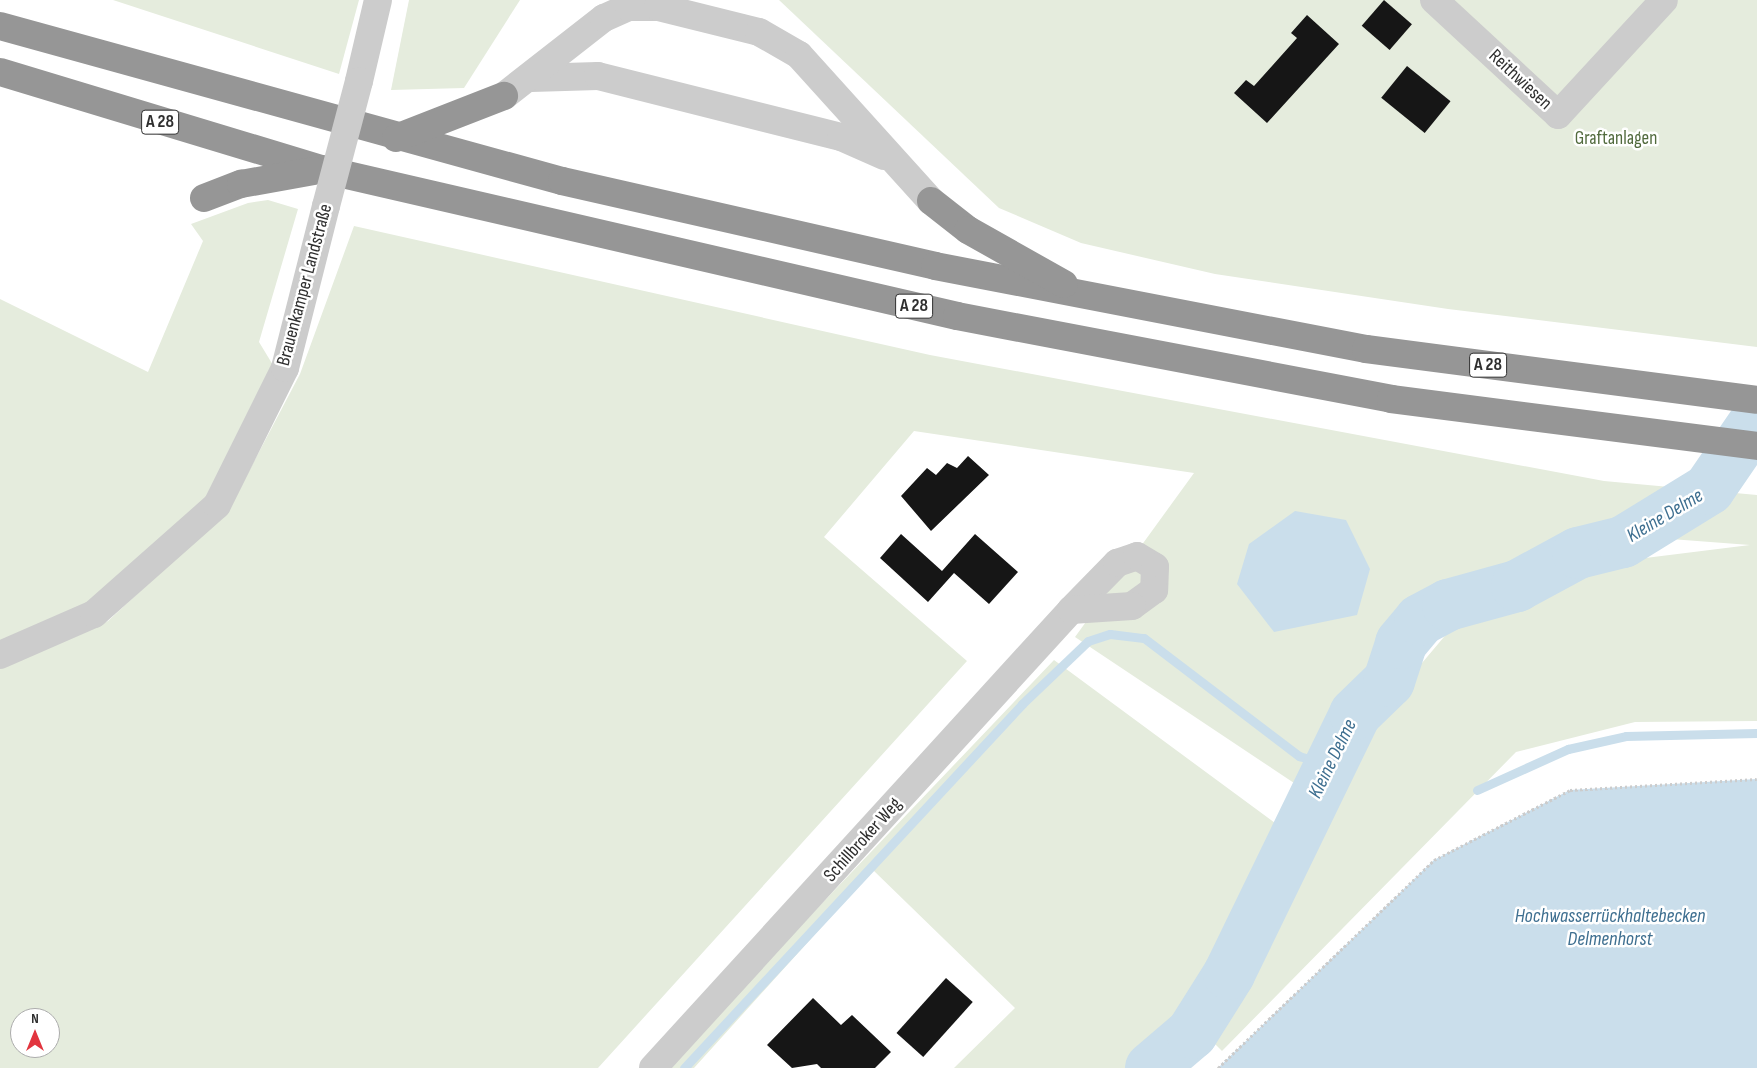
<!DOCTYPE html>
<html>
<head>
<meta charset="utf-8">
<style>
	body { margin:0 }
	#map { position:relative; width:1757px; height:1068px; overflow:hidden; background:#fff; font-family:"Sofia Sans Condensed",sans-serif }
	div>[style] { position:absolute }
	.green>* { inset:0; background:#e5ecdd }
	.water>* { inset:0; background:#cadeeb }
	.stream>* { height:9px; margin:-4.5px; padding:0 4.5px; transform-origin:4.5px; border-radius:4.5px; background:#cadeeb }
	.river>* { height:52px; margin:-26px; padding:0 26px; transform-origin:26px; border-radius:26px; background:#cadeeb }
	.building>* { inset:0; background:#161616; transform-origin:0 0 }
	.path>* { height:3px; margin-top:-1.5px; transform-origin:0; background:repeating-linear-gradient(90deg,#ccc 0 2.5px,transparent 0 5px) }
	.minor>* { height:28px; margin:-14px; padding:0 14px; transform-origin:14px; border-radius:14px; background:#ccc }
	.highway>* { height:28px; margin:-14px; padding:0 14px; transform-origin:14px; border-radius:14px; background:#969696 }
	.minor-bridge>* { height:28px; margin:-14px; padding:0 14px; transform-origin:14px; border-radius:14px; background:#ccc }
	span { translate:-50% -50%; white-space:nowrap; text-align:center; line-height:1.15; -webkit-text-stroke:5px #fff; paint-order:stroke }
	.shield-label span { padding:1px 4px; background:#fff; border:1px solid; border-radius:4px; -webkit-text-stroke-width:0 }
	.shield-label { font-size:18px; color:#2f2f2f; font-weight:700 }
	.street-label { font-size:19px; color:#2f2f2f }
	.park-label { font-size:19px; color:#516a3d }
	.water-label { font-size:20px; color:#3e6f90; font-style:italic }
	.north { position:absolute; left:10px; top:1008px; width:50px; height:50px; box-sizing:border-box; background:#fff; border:1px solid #acacac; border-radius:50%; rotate:0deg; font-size:14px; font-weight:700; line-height:20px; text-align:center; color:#2f2f2f }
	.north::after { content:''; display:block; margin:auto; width:18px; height:22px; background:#e2353f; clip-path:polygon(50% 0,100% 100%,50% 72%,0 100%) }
</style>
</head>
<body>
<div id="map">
	<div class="green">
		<div style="clip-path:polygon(113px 0,359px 0,339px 74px)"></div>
		<div style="clip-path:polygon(409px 0,520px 0,464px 88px,391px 90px)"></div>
		<div style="clip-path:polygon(779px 0,1757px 0,1757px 347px,1448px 309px,1215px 274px,1081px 243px,999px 208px)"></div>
		<div style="clip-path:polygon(268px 200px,298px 209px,259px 342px,276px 370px,206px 501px,86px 604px,0 642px,0 299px,148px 372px,203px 241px,191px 224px,248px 203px)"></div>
		<div style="clip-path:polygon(evenodd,354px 226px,930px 355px,1604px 481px,1757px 495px,1757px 721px,1635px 722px,1516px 752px,1222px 1051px,1214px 1043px,1346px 753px,1449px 631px,1597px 564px,1750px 545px,1578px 532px,1398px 626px,1294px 783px,1075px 637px,1194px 473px,914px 431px,824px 537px,967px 661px,598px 1068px,0 1068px,0 668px,108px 621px,229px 509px,300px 374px,354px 226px,20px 1018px,50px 1018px,50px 1048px,20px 1048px,20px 1018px)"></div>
		<div style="clip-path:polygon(1054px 660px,1279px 826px,1179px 1022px,1132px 1068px,954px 1068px,1015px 1008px,873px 870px,694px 1068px,665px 1068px)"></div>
	</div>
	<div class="water">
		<div style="clip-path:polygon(1295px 511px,1346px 520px,1370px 569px,1357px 615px,1274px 632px,1237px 584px,1249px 544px)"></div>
		<div style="clip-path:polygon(1757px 779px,1757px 1068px,1218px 1068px,1434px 860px,1570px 790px)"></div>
	</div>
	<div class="stream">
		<div style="left:1477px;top:790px;width:100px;rotate:-24.3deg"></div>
		<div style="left:1568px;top:749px;width:59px;rotate:-12.6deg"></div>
		<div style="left:1626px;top:736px;width:131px;rotate:-1.3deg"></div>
		<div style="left:684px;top:1068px;width:497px;rotate:-47.1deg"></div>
		<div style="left:1022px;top:704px;width:91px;rotate:-43.7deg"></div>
		<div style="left:1088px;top:641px;width:23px;rotate:-18deg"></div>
		<div style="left:1110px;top:634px;width:34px;rotate:7deg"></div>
		<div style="left:1144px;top:638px;width:195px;rotate:37.3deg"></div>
		<div style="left:1299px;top:756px;width:30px;rotate:17deg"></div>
	</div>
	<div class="river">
		<div style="left:1151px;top:1068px;width:54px;rotate:-40.5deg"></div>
		<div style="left:1192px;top:1033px;width:70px;rotate:-57.9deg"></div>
		<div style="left:1229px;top:974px;width:289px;rotate:-64.1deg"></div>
		<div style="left:1355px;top:714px;width:47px;rotate:-44.1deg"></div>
		<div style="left:1389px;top:681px;width:40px;rotate:-72deg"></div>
		<div style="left:1401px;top:643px;width:30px;rotate:-50deg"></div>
		<div style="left:1420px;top:620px;width:32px;rotate:-28deg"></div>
		<div style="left:1448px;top:605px;width:72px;rotate:-15.4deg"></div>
		<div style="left:1517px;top:586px;width:69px;rotate:-28.4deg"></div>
		<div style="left:1578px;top:553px;width:46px;rotate:-13.7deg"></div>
		<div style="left:1623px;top:542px;width:101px;rotate:-31.6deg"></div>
		<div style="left:1709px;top:489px;width:85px;rotate:-55.6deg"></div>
	</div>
	<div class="building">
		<div style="left:1384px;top:0;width:37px;height:34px;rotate:41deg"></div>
		<div style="clip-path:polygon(1307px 15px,1339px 44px,1267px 123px,1234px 93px,1246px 80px,1254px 86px,1297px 38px,1291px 33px)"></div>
		<div style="left:1407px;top:66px;width:56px;height:41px;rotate:39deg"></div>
		<div style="clip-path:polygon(968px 456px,989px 475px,931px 531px,901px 496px,927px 468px,936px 475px,947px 463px,957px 468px)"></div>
		<div style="clip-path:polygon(901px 534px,942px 571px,975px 534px,1018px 572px,989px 604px,954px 573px,928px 602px,880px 558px)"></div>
		<div style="left:946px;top:978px;width:36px;height:74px;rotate:42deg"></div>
		<div style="clip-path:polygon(813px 998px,841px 1025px,852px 1015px,891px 1052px,875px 1068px,821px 1068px,817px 1064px,792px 1068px,767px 1045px)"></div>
	</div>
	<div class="path">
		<div style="left:1218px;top:1068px;width:300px;rotate:-43.9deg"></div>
		<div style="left:1434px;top:860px;width:153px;rotate:-27.2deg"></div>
		<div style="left:1570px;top:790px;width:187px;rotate:-3.4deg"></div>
	</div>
	<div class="minor">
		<div style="left:1434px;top:0;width:169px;rotate:42.8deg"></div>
		<div style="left:1558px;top:115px;width:156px;rotate:-47.3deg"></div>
		<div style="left:531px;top:78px;width:67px;rotate:-1.7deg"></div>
		<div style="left:598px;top:76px;width:251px;rotate:14.1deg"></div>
		<div style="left:841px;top:137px;width:47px;rotate:23.8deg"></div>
		<div style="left:359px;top:81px;width:83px;rotate:-76.8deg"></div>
		<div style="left:504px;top:96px;width:127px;rotate:-38deg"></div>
		<div style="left:604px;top:18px;width:27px;rotate:-24deg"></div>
		<div style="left:629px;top:7px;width:29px"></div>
		<div style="left:658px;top:7px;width:104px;rotate:13.9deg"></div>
		<div style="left:759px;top:32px;width:46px;rotate:29.9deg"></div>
		<div style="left:799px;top:55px;width:197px;rotate:47.9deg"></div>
		<div style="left:0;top:655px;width:103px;rotate:-23.6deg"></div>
		<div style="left:94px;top:614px;width:164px;rotate:-41.5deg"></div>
		<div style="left:217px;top:505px;width:153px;rotate:-63.6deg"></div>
		<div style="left:285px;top:368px;width:167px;rotate:-75.8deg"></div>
		<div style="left:653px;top:1068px;width:620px;rotate:-47.61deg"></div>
		<div style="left:1071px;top:610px;width:66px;rotate:-45.6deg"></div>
		<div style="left:1117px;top:563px;width:21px;rotate:-19deg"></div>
		<div style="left:1137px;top:556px;width:21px;rotate:31deg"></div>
		<div style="left:1155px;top:567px;width:23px;rotate:92deg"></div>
		<div style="left:1154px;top:590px;width:27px;rotate:144deg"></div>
		<div style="left:1132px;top:606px;width:61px;rotate:176.2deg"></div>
	</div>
	<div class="highway">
		<div style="left:0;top:26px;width:583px;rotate:15.42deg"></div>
		<div style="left:562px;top:181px;width:383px;rotate:12.8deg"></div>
		<div style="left:935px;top:266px;width:439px;rotate:10.9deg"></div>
		<div style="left:1366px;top:349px;width:394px;rotate:7.4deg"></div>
		<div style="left:0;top:72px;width:335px;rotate:16.8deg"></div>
		<div style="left:321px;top:169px;width:653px;rotate:13.01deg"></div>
		<div style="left:957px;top:316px;width:442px;rotate:10.8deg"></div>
		<div style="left:1391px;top:399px;width:369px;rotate:7.3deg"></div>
		<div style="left:396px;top:138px;width:116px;rotate:-21.3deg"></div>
		<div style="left:204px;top:198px;width:40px;rotate:-21deg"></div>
		<div style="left:241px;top:184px;width:74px;rotate:-10.1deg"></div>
		<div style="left:931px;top:201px;width:47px;rotate:38.1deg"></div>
		<div style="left:968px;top:230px;width:110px;rotate:29.4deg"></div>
	</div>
	<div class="minor-bridge">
		<div style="left:326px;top:206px;width:129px;rotate:-75.2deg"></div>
	</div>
	<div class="shield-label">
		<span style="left:160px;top:122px">A 28</span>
		<span style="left:914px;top:306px">A 28</span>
		<span style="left:1488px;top:365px">A 28</span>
	</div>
	<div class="street-label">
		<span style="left:1520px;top:80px;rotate:43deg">Reithwiesen</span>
		<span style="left:305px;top:285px;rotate:-75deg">Brauenkamper Landstraße</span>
		<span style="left:863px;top:840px;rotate:-48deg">Schillbroker Weg</span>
	</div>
	<div class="park-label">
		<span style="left:1616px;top:139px">Graftanlagen</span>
	</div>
	<div class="water-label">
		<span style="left:1665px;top:516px;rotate:-31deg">Kleine Delme</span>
		<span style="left:1333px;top:759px;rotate:-64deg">Kleine Delme</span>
		<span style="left:1610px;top:928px">Hochwasserrückhaltebecken<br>Delmenhorst</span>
	</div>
	<div class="north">N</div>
</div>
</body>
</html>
